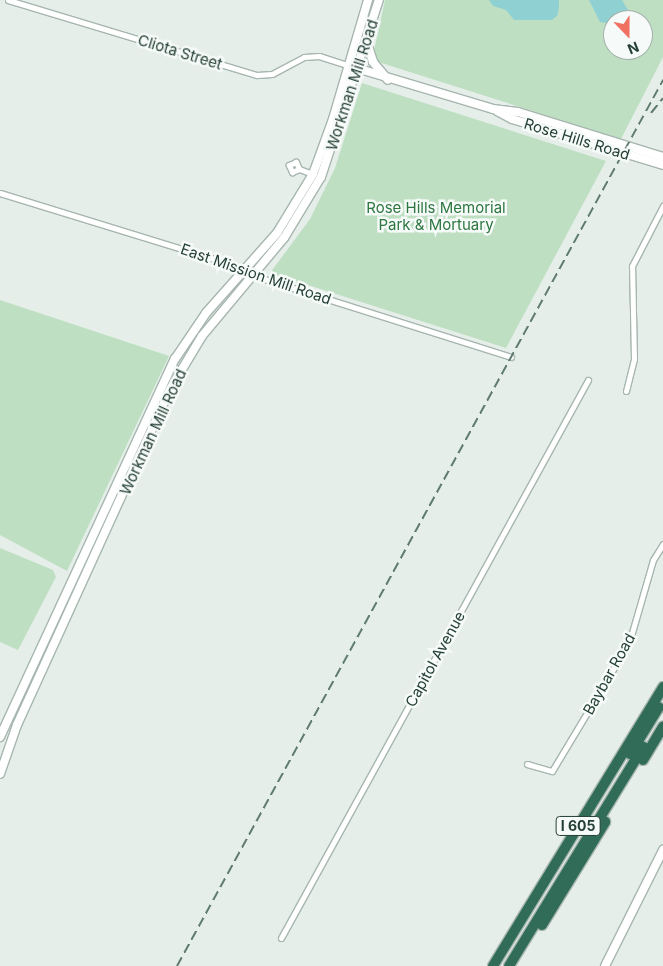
<!DOCTYPE html>
<html>
<head>
<meta charset="utf-8">
<style>
	body { margin:0 }
	#map { position:relative; width:663px; height:966px; overflow:hidden; background:#e5eee9; font-family:Inter,sans-serif }
	div>[style] { position:absolute }
	.green>* { inset:0; background:#bfdfc3 }
	.water>* { inset:0; background:#8fd1d2 }
	.roads { filter:drop-shadow(1px 0 #a7b6af) drop-shadow(-1px 0 #a7b6af) drop-shadow(0 1px #a7b6af) drop-shadow(0 -1px #a7b6af) }
	.street>* { height:5px; margin:-2.5px; padding:0 2.5px; transform-origin:2.5px; border-radius:2.5px; background:#fff }
	.secondary>* { height:8px; margin:-4px; padding:0 4px; transform-origin:4px; border-radius:4px; background:#fff }
	.highway>* { height:10px; margin:-5px; padding:0 5px; transform-origin:5px; border-radius:5px; background:#306c58 }
	.rail>* { height:2px; margin-top:-1px; transform-origin:0; background:repeating-linear-gradient(90deg,#5f7b70 0 10px,transparent 0 15px) }
	span { translate:-50% -50%; white-space:nowrap; text-align:center; line-height:1.15; -webkit-text-stroke:5px #f6faf8; paint-order:stroke }
	.shield-label span { padding:1px 4px; background:#f6faf8; border:1px solid; border-radius:4px; -webkit-text-stroke-width:0 }
	.shield-label { font-size:14px; color:#244035; font-weight:700 }
	.street-label { font-size:15px; color:#244035 }
	.park-label { font-size:15px; color:#2e7741 }
	.north { position:absolute; left:603px; top:10px; width:50px; height:50px; box-sizing:border-box; background:#f6faf8; border:1px solid #a2b0aa; border-radius:50%; rotate:158deg; font-size:14px; font-weight:700; line-height:20px; text-align:center; color:#244035 }
	.north::after { content:''; display:block; margin:auto; width:18px; height:22px; background:#f07161; clip-path:polygon(50% 0,100% 100%,50% 72%,0 100%) }
</style>
</head>
<body>
<div id="map">
	<div class="green">
		<div style="clip-path:polygon(evenodd,385px 0,663px 0,663px 57px,621px 139px,372px 60px,385px 0,613px 20px,643px 20px,643px 50px,613px 50px,613px 20px)"></div>
		<div style="clip-path:polygon(362px 83px,606px 161px,506px 348px,270px 273px,310px 219px,335px 168px)"></div>
		<div style="clip-path:polygon(0 300px,169px 356px,67px 571px,0 535px)"></div>
		<div style="clip-path:polygon(0 548px,53px 570px,56px 577px,18px 650px,0 642px)"></div>
	</div>
	<div class="water">
		<div style="clip-path:polygon(489px 0,559px 0,559px 8px,557px 16px,552px 20px,514px 20px,506px 10px,493px 6px)"></div>
		<div style="clip-path:polygon(589px 0,622px 0,628px 10px,627px 17px,613px 20px,613px 24px,600px 22px)"></div>
	</div>
	<div class="roads">
		<div class="street">
			<div style="left:8px;top:0;width:260px;rotate:16.8deg"></div>
			<div style="left:257px;top:75px;width:15px;rotate:-4deg"></div>
			<div style="left:272px;top:74px;width:36px;rotate:-28deg"></div>
			<div style="left:304px;top:57px;width:15px;rotate:-4deg"></div>
			<div style="left:319px;top:56px;width:33px;rotate:18deg"></div>
			<div style="left:299px;top:169px;width:8px;rotate:-113deg"></div>
			<div style="left:296px;top:162px;width:8px;rotate:157deg"></div>
			<div style="left:289px;top:165px;width:8px;rotate:67deg"></div>
			<div style="left:292px;top:172px;width:8px;rotate:-23deg"></div>
			<div style="left:299px;top:169px;width:15px;rotate:20deg"></div>
			<div style="left:0;top:193px;width:224px;rotate:17.1deg"></div>
			<div style="left:214px;top:259px;width:31px;rotate:25deg"></div>
			<div style="left:242px;top:272px;width:282px;rotate:17.5deg"></div>
			<div style="left:626px;top:391px;width:33px;rotate:-76deg"></div>
			<div style="left:634px;top:359px;width:93px;rotate:-91.2deg"></div>
			<div style="left:632px;top:266px;width:68px;rotate:-62.7deg"></div>
			<div style="left:527px;top:764px;width:26px;rotate:16deg"></div>
			<div style="left:552px;top:771px;width:149px;rotate:-59deg"></div>
			<div style="left:629px;top:643px;width:86px;rotate:-73.9deg"></div>
			<div style="left:653px;top:560px;width:19px;rotate:-58deg"></div>
			<div style="left:281px;top:938px;width:637px;rotate:-61.18deg"></div>
		</div>
		<div class="secondary">
			<div style="left:367px;top:43px;width:20px;rotate:72deg"></div>
			<div style="left:373px;top:62px;width:23px;rotate:50deg"></div>
			<div style="left:353px;top:67px;width:146px;rotate:16.7deg"></div>
			<div style="left:493px;top:109px;width:25px;rotate:7deg"></div>
			<div style="left:518px;top:112px;width:152px;rotate:17.2deg"></div>
			<div style="left:497px;top:111px;width:17px;rotate:28deg"></div>
			<div style="left:512px;top:119px;width:158px;rotate:16.9deg"></div>
			<div style="left:0;top:737px;width:417px;rotate:-65.2deg"></div>
			<div style="left:175px;top:359px;width:55px;rotate:-56deg"></div>
			<div style="left:206px;top:313px;width:107px;rotate:-48.4deg"></div>
			<div style="left:277px;top:233px;width:69px;rotate:-58.6deg"></div>
			<div style="left:313px;top:174px;width:59px;rotate:-70deg"></div>
			<div style="left:333px;top:119px;width:124px;rotate:-73.6deg"></div>
			<div style="left:0;top:774px;width:52px;rotate:-70.9deg"></div>
			<div style="left:17px;top:725px;width:367px;rotate:-65.5deg"></div>
			<div style="left:169px;top:391px;width:64px;rotate:-59deg"></div>
			<div style="left:202px;top:336px;width:128px;rotate:-50.1deg"></div>
			<div style="left:284px;top:238px;width:71px;rotate:-58.8deg"></div>
			<div style="left:321px;top:177px;width:186px;rotate:-71.9deg"></div>
			<div style="left:605px;top:966px;width:130px;rotate:-63.4deg"></div>
		</div>
		<div class="highway">
			<div style="left:630px;top:754px;width:55px;rotate:-58.3deg"></div>
			<div style="left:643px;top:760px;width:39px;rotate:-59deg"></div>
			<div style="left:542px;top:925px;width:121px;rotate:-58.5deg"></div>
			<div style="left:493px;top:966px;width:327px;rotate:-58.6deg"></div>
			<div style="left:509px;top:966px;width:257px;rotate:-58.5deg"></div>
		</div>
	</div>
	<div class="rail">
		<div style="left:651px;top:113px;width:19px;rotate:-51deg"></div>
		<div style="left:177px;top:966px;width:1011px;rotate:-61.25deg"></div>
	</div>
	<div class="shield-label">
		<span style="left:578px;top:826px">I 605</span>
	</div>
	<div class="street-label">
		<span style="left:180px;top:52px;rotate:17deg">Cliota Street</span>
		<span style="left:352px;top:85px;rotate:-72deg">Workman Mill Road</span>
		<span style="left:577px;top:139px;rotate:17deg">Rose Hills Road</span>
		<span style="left:256px;top:274px;rotate:19deg">East Mission Mill Road</span>
		<span style="left:153px;top:432px;rotate:-65deg">Workman Mill Road</span>
		<span style="left:435px;top:659px;rotate:-61deg">Capitol Avenue</span>
		<span style="left:609px;top:674px;rotate:-61deg">Baybar Road</span>
	</div>
	<div class="park-label">
		<span style="left:436px;top:216px">Rose Hills Memorial<br>Park &amp; Mortuary</span>
	</div>
	<div class="north">N</div>
</div>
</body>
</html>
